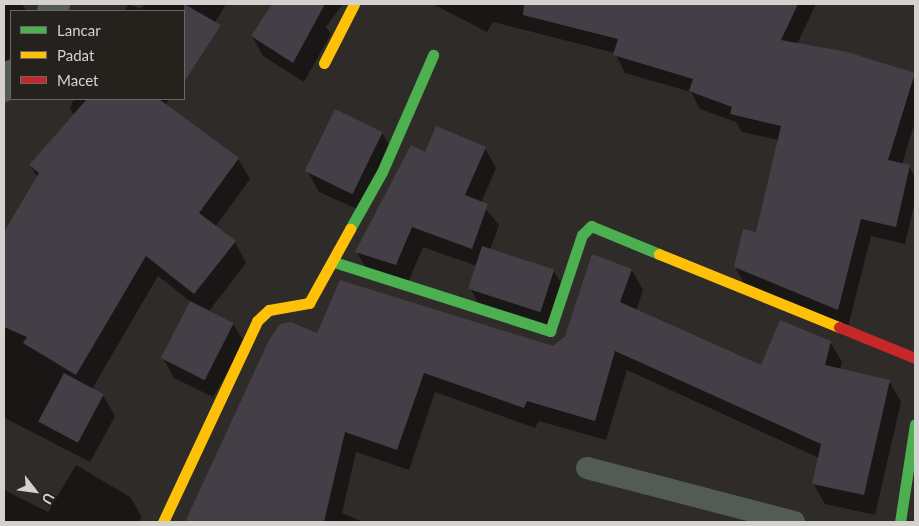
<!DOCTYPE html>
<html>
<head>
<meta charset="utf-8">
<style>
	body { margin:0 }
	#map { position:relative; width:919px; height:526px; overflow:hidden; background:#2e2b29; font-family:Lato,sans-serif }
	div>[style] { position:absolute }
	.shadow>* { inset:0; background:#0007 }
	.building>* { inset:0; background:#443e47; transform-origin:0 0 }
	.lane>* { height:22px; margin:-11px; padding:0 11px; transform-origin:11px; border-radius:11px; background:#525b56 }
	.street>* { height:28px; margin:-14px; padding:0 14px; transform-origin:14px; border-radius:14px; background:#525b56 }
	.fast>* { height:11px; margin:-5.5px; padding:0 5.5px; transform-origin:5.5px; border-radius:5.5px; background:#4caf50 }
	.slow>* { height:11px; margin:-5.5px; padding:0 5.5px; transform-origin:5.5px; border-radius:5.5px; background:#ffc107 }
	.jam>* { height:11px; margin:-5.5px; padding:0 5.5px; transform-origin:5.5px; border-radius:5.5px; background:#c62828 }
	span { translate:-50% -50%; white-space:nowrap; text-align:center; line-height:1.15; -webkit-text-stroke:4px #25221e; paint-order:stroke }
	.frame { position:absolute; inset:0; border:5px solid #d4d2cf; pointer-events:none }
	.legend { position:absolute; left:10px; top:10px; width:175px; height:90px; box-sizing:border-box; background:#25221e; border:1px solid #6b6865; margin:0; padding:6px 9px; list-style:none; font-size:15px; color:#d4d2cf }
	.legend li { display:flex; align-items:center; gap:10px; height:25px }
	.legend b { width:25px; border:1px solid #6b6865 }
	.north { position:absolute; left:10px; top:466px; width:50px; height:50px; -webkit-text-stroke:4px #25221e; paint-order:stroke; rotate:120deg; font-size:14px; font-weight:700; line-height:20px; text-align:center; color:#d4d2cf }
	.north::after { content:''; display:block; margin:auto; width:18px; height:22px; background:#d4d2cf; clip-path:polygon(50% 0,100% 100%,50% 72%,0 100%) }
</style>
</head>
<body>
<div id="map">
	<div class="shadow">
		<div style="clip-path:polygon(4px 4px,22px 4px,26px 11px,11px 11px,11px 55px,4px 68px)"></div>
		<div style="clip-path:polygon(129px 4px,141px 9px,145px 4px,226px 4px,184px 75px,184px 11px,124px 11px)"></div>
		<div style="clip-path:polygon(274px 4px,343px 4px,326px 27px,331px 34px,304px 82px,263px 56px,252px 36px)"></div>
		<div style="clip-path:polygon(433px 4px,816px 4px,797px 44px,915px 76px,915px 122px,902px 164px,909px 166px,915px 177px,915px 202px,905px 244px,871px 236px,848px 327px,745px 285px,735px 267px,757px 234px,779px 140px,742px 132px,736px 122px,700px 109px,691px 92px,625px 73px,615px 53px,493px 22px,487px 32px)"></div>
		<div style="clip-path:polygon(74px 99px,169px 99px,125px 173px,238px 159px,250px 179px,215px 227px,235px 242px,246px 263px,209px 311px,233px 324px,245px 343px,213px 397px,174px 378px,163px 358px,191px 302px,158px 276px,92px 389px,103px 395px,115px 416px,90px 462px,5px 418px,4px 422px,4px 277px,9px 266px,4px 257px,4px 235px,38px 178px,30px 165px,74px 115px,70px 108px)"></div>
		<div style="clip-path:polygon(382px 133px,393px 152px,364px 212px,319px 192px,308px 172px)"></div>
		<div style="clip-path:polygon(485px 148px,496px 168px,481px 203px,499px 225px,490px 250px,553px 270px,565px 290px,551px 331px,481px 308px,470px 288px,477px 266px,423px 247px,407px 285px,368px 272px,357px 252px,426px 153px)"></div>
		<div style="clip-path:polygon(632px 270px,643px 290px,636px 311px,761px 367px,830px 342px,842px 362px,840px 370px,889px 381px,901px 402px,875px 515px,825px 504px,813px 483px,819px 458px,627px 370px,606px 440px,539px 421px,535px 428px,435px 392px,409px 470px,356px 452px,342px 513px,363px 522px,188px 519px,317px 335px,553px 348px)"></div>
		<div style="clip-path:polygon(76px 465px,130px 497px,142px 517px,138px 522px,4px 522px,4px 490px,48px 512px)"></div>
	</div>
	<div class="building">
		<div style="clip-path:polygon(184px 4px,221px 25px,184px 82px)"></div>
		<div style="clip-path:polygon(272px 4px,325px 4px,293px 63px,251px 36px)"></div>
		<div style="clip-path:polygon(524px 4px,798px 4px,781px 40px,847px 52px,915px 73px,888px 160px,910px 165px,896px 227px,861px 219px,838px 310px,734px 267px,743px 229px,756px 232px,781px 126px,730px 114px,732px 107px,689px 91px,693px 79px,613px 55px,618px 39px,523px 15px)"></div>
		<div style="clip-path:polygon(87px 99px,159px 99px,239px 158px,199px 213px,236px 241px,194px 294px,146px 256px,76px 375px,23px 343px,27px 337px,4px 327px,4px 232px,39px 173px,29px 165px)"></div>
		<div style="left:335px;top:109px;width:53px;height:69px;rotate:26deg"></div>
		<div style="clip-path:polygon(436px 126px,486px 147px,465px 195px,488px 204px,472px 249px,412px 227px,396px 265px,355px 252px,411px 145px,425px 152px)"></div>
		<div style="left:482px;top:246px;width:76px;height:45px;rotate:18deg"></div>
		<div style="clip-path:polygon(592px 254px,632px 269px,620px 302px,761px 365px,780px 320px,831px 341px,825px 365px,890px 380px,864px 495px,812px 484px,821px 444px,615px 351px,595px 421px,527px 401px,524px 408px,424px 373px,397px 450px,345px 432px,324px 522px,185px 522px,269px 340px,280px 324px,291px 322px,317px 333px,340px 280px,553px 346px,565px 336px)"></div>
		<div style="left:190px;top:301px;width:49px;height:64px;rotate:27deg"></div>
		<div style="left:64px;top:373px;width:45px;height:55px;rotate:28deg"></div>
	</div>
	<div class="lane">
		<div style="left:587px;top:468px;width:214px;rotate:14.6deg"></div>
	</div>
	<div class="street">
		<div style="left:51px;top:11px;width:9px;rotate:-54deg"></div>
		<div style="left:4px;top:88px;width:16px;rotate:-63deg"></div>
	</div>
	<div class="fast">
		<div style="left:350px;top:229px;width:65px;rotate:-60.7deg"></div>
		<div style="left:382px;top:172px;width:128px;rotate:-66.4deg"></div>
		<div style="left:334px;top:262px;width:227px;rotate:17.7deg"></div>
		<div style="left:550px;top:331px;width:101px;rotate:-71.6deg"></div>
		<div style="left:582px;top:235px;width:13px;rotate:-45deg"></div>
		<div style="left:591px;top:226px;width:74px;rotate:22.4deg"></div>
		<div style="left:900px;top:522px;width:99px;rotate:-81.3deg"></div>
	</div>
	<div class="slow">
		<div style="left:324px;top:63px;width:66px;rotate:-63deg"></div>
		<div style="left:659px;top:254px;width:194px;rotate:22.1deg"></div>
		<div style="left:163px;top:522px;width:222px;rotate:-64.9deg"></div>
		<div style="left:257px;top:321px;width:16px;rotate:-43deg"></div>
		<div style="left:269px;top:310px;width:41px;rotate:-9.9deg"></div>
		<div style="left:309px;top:303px;width:85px;rotate:-61deg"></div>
	</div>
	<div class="jam">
		<div style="left:839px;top:327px;width:82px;rotate:22.2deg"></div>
	</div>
	<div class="frame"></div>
	<ul class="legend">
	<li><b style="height:6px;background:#4caf50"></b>Lancar</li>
	<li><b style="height:6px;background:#ffc107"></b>Padat</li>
	<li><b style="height:6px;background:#c62828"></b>Macet</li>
	</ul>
	<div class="north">U</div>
</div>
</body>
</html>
